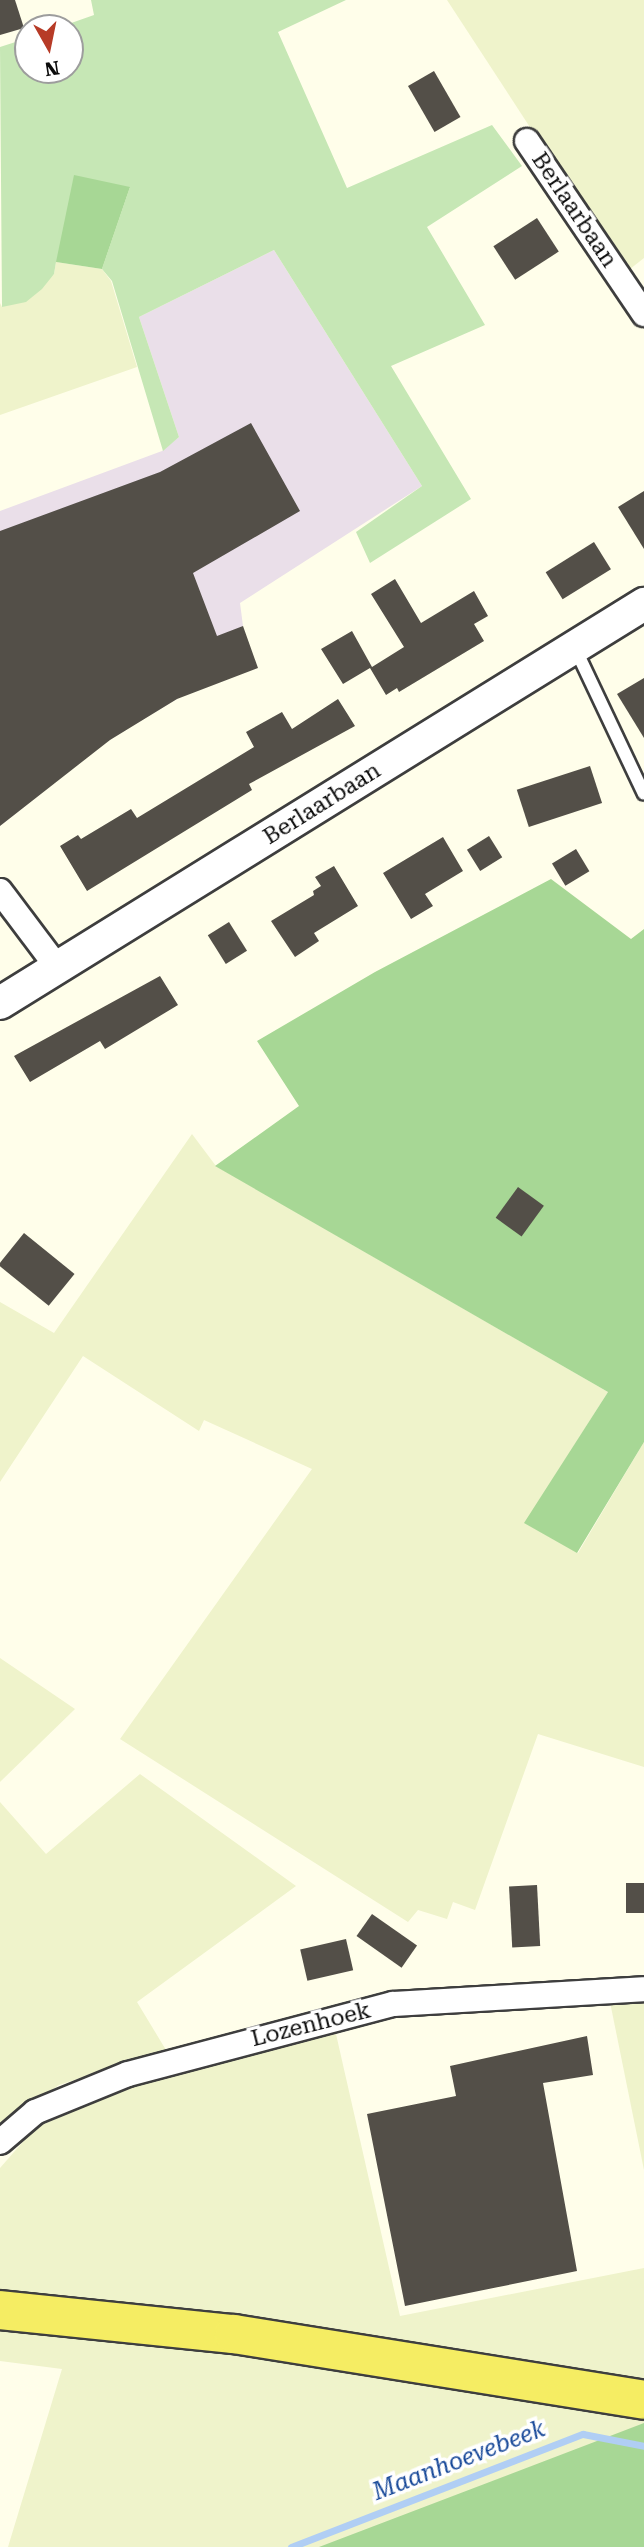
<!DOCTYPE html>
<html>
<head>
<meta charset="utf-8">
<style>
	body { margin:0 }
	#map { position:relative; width:644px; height:2547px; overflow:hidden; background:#fffeea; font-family:"Roboto Serif",serif }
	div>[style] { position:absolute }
	.industrial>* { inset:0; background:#eadfe9 }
	.farmland>* { inset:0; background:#eff3cb }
	.green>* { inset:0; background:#c6e7b5 }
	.forest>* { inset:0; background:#a7d795 }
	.stream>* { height:7px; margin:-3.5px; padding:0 3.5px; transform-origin:3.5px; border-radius:3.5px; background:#b0cef4 }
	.building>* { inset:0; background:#534f48; transform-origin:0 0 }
	.roads { filter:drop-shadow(2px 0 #3e3e3e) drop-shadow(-2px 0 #3e3e3e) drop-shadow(0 2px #3e3e3e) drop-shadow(0 -2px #3e3e3e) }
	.service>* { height:12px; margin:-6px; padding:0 6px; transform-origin:6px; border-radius:6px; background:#fff }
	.minor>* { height:24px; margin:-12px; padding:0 12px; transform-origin:12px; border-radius:12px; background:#fff }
	.tertiary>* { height:32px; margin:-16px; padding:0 16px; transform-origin:16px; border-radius:16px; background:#fff }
	.primary>* { height:38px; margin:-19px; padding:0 19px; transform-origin:19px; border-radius:19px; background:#f5ed63 }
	span { translate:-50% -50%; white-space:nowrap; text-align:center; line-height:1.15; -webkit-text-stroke:7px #fff; paint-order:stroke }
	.street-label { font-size:23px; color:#0b0b0b }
	.water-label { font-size:24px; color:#184999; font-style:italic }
	.north { position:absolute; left:14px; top:14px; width:70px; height:70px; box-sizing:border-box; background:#fff; border:2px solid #9d9d9d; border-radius:50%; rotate:171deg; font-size:19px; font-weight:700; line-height:28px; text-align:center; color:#0b0b0b }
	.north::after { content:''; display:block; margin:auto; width:24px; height:32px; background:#b73b27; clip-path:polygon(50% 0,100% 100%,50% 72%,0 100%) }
</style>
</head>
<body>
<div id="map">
	<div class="industrial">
		<div style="clip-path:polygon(274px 250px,422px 486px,240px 603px,243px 626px,177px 699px,107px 741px,0 826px,0 511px,162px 451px,179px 437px,139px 317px)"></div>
	</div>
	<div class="farmland">
		<div style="clip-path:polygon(447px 0,644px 0,644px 258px,625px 273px)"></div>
		<div style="clip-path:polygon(56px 262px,102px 269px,111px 281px,137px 367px,0 415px,0 303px,2px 307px,54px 274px)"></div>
		<div style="clip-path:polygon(192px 1134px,216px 1166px,608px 1392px,525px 1523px,578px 1553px,644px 1442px,644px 1767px,538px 1734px,475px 1910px,453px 1902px,447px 1919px,418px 1910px,408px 1922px,120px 1739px,312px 1469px,204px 1420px,199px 1431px,83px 1356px,0 1482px,0 1302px,54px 1333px)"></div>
		<div style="clip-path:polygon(0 1658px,75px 1709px,0 1782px)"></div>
		<div style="clip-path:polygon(140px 1774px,296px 1886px,137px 2002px,166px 2050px,59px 2085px,0 2125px,0 1802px,46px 1854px)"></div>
		<div style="clip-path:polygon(644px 2001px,644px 2170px,610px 2002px)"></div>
		<div style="clip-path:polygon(336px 2034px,400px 2316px,644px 2268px,644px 2424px,323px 2547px,8px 2547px,62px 2369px,0 2361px,0 2168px,35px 2128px,130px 2086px)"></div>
	</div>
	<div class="green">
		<div style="clip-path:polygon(91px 0,346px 0,278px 32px,347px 188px,492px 125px,522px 166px,427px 227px,485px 325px,391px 366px,471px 499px,370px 563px,356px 532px,422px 486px,274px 250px,139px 317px,179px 437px,163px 451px,112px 281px,102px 269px,130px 187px,56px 262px,54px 274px,42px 289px,26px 302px,2px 307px,0 47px,28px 38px,28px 70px,70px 70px,70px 28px,57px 28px,94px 15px)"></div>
	</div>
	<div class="forest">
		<div style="clip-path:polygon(74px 175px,130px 187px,102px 269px,56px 262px)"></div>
		<div style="clip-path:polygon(551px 879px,631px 939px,644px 929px,644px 1442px,577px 1553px,524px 1523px,608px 1392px,215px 1166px,299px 1106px,257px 1041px,375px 972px)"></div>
		<div style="clip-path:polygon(644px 2423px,644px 2547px,319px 2547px,361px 2531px)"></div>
	</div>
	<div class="stream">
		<div style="left:291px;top:2547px;width:313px;rotate:-21.2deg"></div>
		<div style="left:583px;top:2434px;width:62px;rotate:11.1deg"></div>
	</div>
	<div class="building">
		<div style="clip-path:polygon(0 0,15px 0,24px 28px,0 35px)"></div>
		<div style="left:434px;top:71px;width:53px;height:30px;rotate:60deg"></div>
		<div style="left:537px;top:218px;width:40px;height:52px;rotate:57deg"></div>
		<div style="clip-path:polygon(251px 423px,300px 511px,193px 573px,217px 636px,243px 626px,258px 668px,177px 699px,110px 740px,0 826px,0 531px,160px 472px)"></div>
		<div style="clip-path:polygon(644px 491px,644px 549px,618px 507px)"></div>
		<div style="left:594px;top:542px;width:32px;height:57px;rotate:58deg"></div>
		<div style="clip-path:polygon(395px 579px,421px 623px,474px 591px,488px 616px,474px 624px,484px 641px,399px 692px,397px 688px,386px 695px,370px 668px,343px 684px,321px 649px,352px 631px,372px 667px,404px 647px,371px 594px)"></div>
		<div style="clip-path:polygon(644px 678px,644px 738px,617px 694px)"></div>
		<div style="clip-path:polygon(338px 699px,355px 726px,249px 784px,252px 790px,87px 891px,60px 846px,78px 835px,81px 839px,131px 809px,137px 818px,254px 747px,246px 732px,282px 712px,292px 729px)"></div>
		<div style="left:590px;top:766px;width:39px;height:77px;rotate:72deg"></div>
		<div style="left:489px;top:836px;width:25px;height:26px;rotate:58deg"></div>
		<div style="clip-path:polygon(443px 837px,463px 871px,425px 894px,433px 906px,411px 919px,383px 873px)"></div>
		<div style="left:576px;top:849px;width:26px;height:28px;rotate:59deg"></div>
		<div style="clip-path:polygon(334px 866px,358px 906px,314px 933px,319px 941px,295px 957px,271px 921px,314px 895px,313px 891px,321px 886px,315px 877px)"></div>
		<div style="left:229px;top:922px;width:34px;height:25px;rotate:58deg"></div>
		<div style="clip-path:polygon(160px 976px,178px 1005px,105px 1049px,100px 1041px,30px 1082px,14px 1056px)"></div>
		<div style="left:518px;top:1187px;width:32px;height:38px;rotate:36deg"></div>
		<div style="left:24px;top:1233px;width:65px;height:41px;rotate:39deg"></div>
		<div style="left:626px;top:1883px;width:18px;height:30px"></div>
		<div style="left:537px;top:1885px;width:61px;height:28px;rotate:87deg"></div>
		<div style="left:372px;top:1914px;width:55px;height:27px;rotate:35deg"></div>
		<div style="left:346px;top:1939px;width:32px;height:47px;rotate:77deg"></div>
		<div style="clip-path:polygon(587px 2036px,593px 2075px,543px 2083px,577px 2271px,405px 2306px,367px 2114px,456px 2096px,450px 2066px)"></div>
	</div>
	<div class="roads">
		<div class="service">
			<div style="left:575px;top:648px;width:161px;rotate:64.7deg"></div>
		</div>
		<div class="minor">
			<div style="left:527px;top:141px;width:209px;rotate:55.9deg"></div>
			<div style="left:0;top:891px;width:96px;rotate:53deg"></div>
			<div style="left:0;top:2142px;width:46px;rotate:-40.6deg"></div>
			<div style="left:35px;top:2112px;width:100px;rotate:-22.2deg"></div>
			<div style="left:128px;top:2074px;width:274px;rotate:-14.8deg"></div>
			<div style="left:393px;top:2004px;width:251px;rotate:-3.4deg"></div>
		</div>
		<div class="tertiary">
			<div style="left:0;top:1003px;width:758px;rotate:-31.78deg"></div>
		</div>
		<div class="primary">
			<div style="left:0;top:2310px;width:235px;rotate:5.9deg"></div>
			<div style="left:234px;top:2334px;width:415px;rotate:9.1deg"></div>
		</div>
	</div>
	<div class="street-label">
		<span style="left:574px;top:210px;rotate:56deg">Berlaarbaan</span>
		<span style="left:322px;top:804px;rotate:-32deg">Berlaarbaan</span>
		<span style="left:311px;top:2025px;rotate:-14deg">Lozenhoek</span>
	</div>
	<div class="water-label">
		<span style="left:459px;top:2461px;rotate:-21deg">Maanhoevebeek</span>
	</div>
	<div class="north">N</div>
</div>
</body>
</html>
